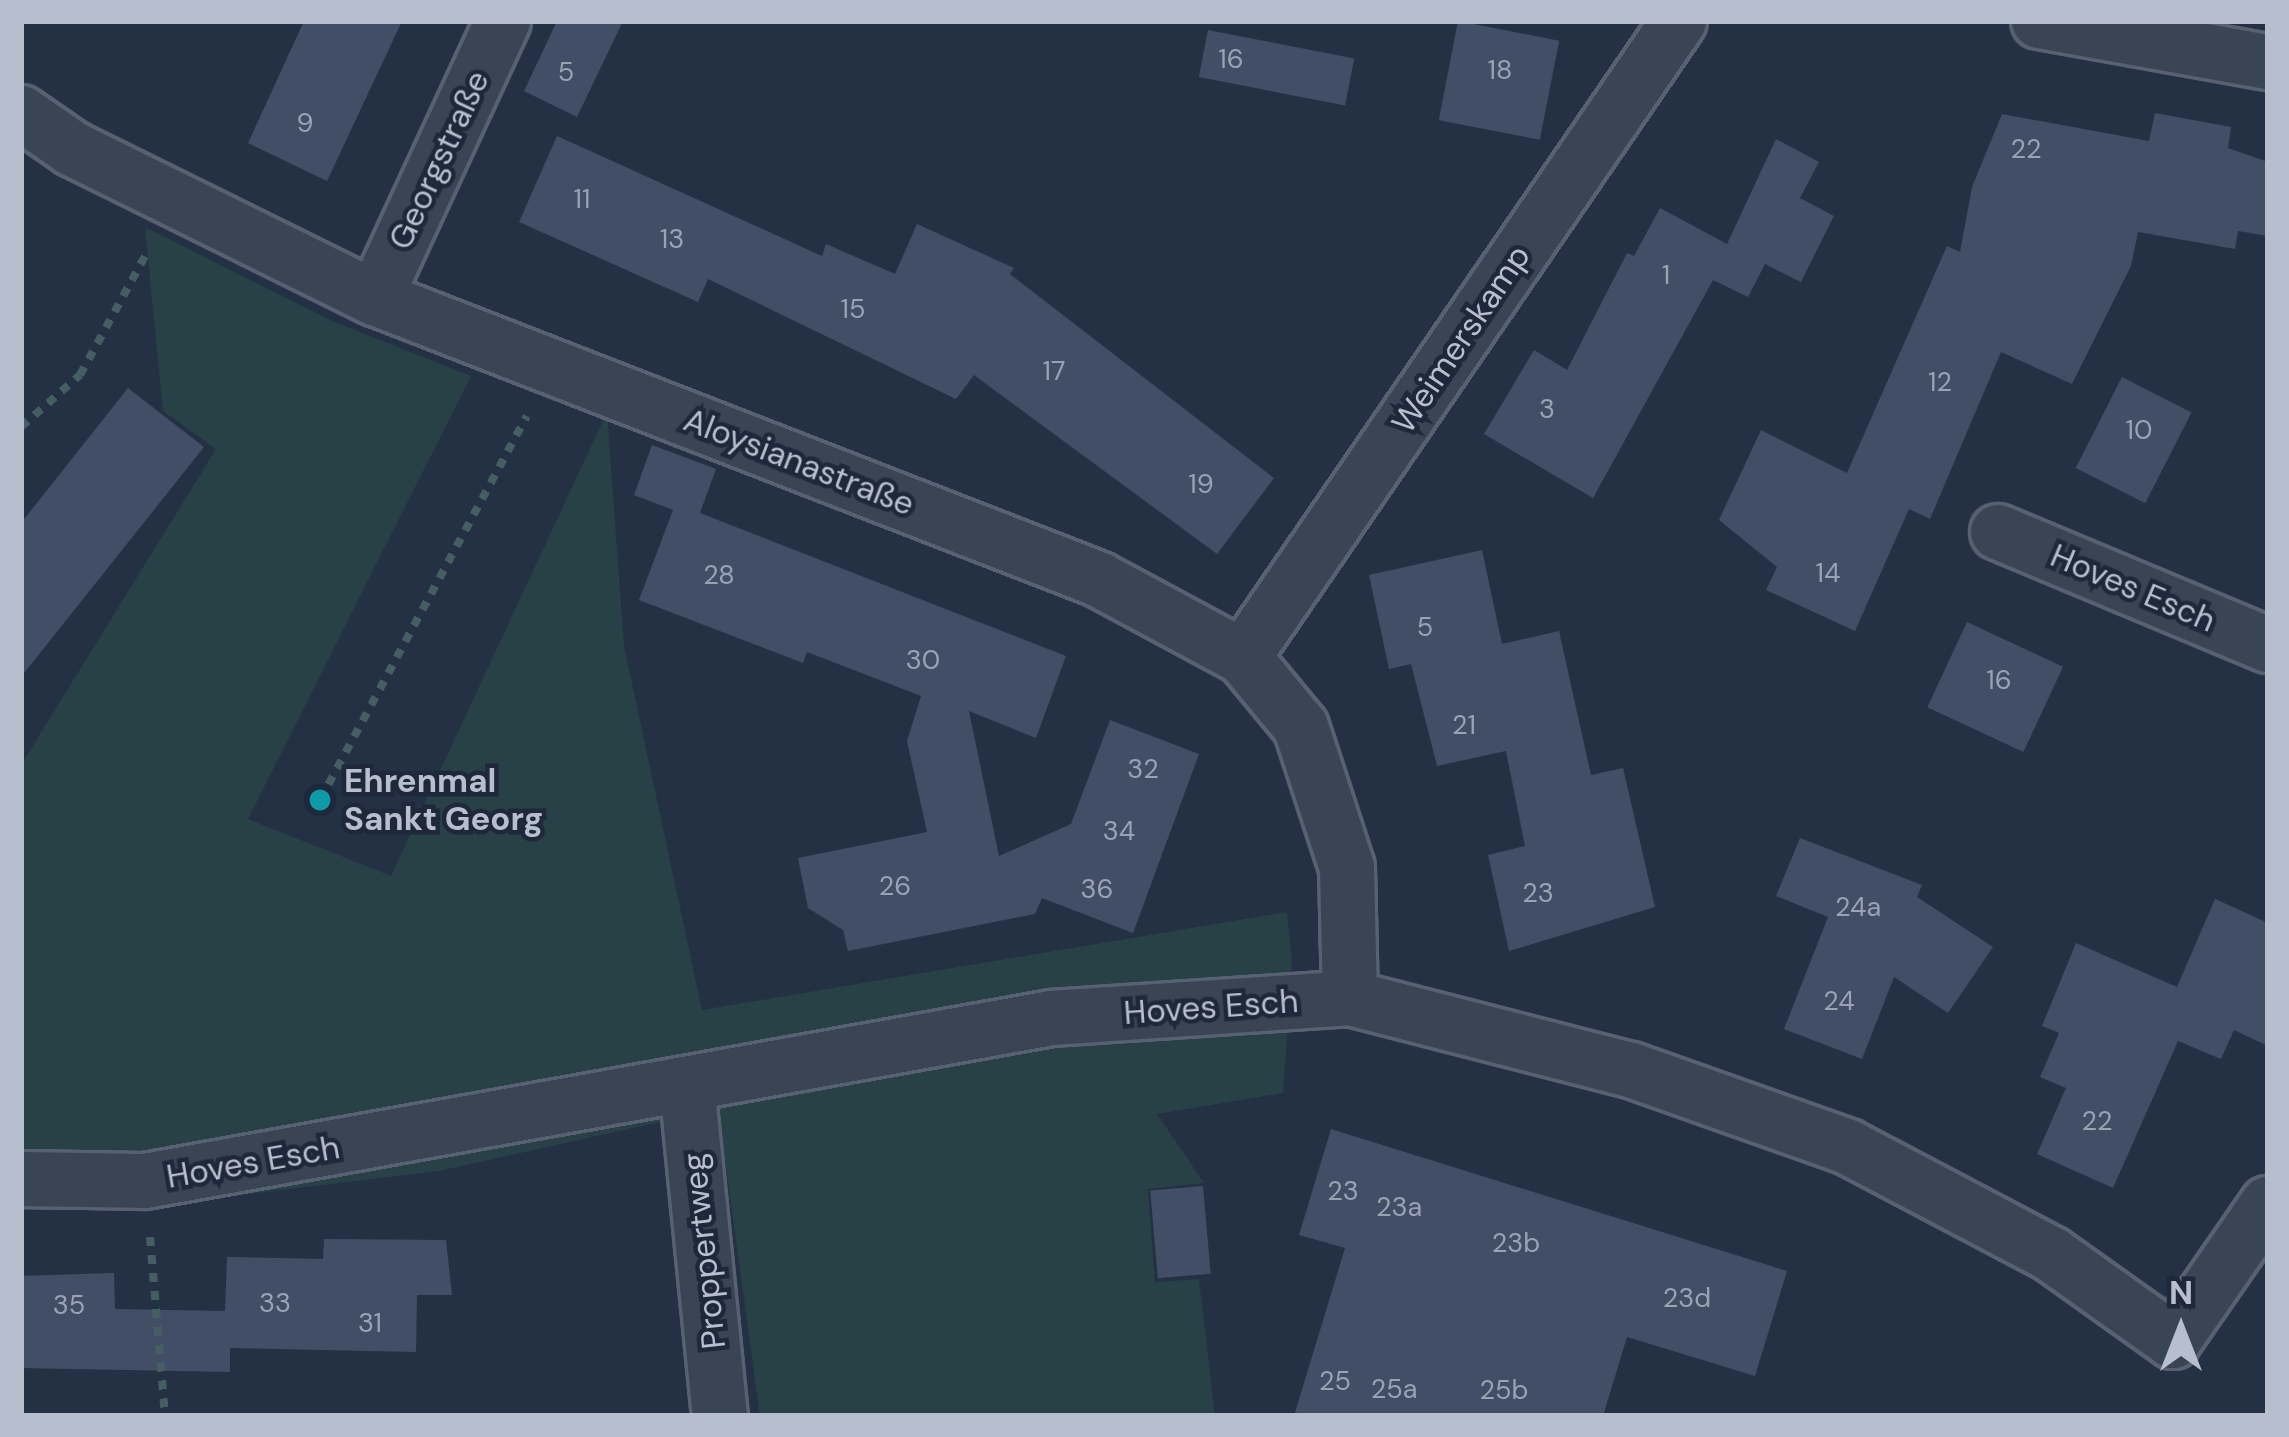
<!DOCTYPE html>
<html>
<head>
<meta charset="utf-8">
<style>
	body { margin:0 }
	#map { position:relative; width:2289px; height:1437px; overflow:hidden; background:#243145; font-family:"DM Sans",sans-serif }
	div>[style] { position:absolute }
	.green>* { inset:0; background:#274146 }
	.building>* { inset:0; background:#414e65; transform-origin:0 0 }
	.path>* { height:8px; margin-top:-4px; transform-origin:0; background:repeating-linear-gradient(90deg,#455e62 0 9px,transparent 0 18px) }
	.roads { filter:drop-shadow(3px 0 #586172) drop-shadow(-3px 0 #586172) drop-shadow(0 3px #586172) drop-shadow(0 -3px #586172) }
	.minor>* { height:54px; margin:-27px; padding:0 27px; transform-origin:27px; border-radius:27px; background:#394454 }
	.dots>* { width:33px; height:33px; translate:-50% -50%; box-sizing:border-box; border:6px solid #1e283a; border-radius:50% }
	span { translate:-50% -50%; white-space:nowrap; text-align:center; line-height:1.15; -webkit-text-stroke:9px #1e283a; paint-order:stroke }
	.number-label { font-size:27px; color:#9aa3b4 }
	.number-label span { -webkit-text-stroke-width:0 }
	.street-label { font-size:33px; color:#b7bfce }
	.poi-label { font-size:33px; color:#b7bfce; font-weight:700 }
	.left { translate:0 -50%; text-align:left }
	.frame { position:absolute; inset:0; border:24px solid #b7bfce; pointer-events:none }
	.north { position:absolute; left:2121px; top:1269px; width:120px; height:120px; -webkit-text-stroke:9px #1e283a; paint-order:stroke; rotate:0deg; font-size:33px; font-weight:700; line-height:48px; text-align:center; color:#b7bfce }
	.north::after { content:''; display:block; margin:auto; width:42px; height:54px; background:#b7bfce; clip-path:polygon(50% 0,100% 100%,50% 72%,0 100%) }
</style>
</head>
<body>
<div id="map">
	<div class="green">
		<div style="clip-path:polygon(145px 227px,332px 321px,471px 376px,248px 819px,391px 876px,607px 412px,624px 646px,702px 1010px,1287px 912px,1292px 962px,1283px 1093px,1157px 1114px,1204px 1183px,1148px 1189px,1155px 1282px,1199px 1279px,1215px 1416px,760px 1416px,718px 1109px,439px 1171px,172px 1203px,21px 1209px,21px 765px,216px 449px,163px 411px)"></div>
	</div>
	<div class="building">
		<div style="clip-path:polygon(304px 21px,402px 21px,327px 181px,248px 143px)"></div>
		<div style="clip-path:polygon(557px 21px,623px 21px,577px 117px,524px 91px)"></div>
		<div style="left:1458px;top:21px;width:103px;height:101px;rotate:11deg"></div>
		<div style="left:1208px;top:30px;width:149px;height:48px;rotate:11deg"></div>
		<div style="clip-path:polygon(2155px 113px,2231px 127px,2228px 148px,2268px 162px,2268px 236px,2238px 231px,2235px 249px,2138px 232px,2131px 266px,2072px 384px,2001px 352px,1930px 519px,1909px 509px,1855px 631px,1766px 590px,1777px 567px,1719px 520px,1761px 430px,1847px 473px,1947px 246px,1960px 252px,1972px 187px,2002px 114px,2149px 141px)"></div>
		<div style="clip-path:polygon(557px 136px,822px 256px,826px 244px,895px 274px,917px 224px,1014px 268px,1010px 274px,1274px 478px,1217px 554px,974px 375px,956px 399px,708px 279px,698px 302px,519px 222px)"></div>
		<div style="clip-path:polygon(1776px 139px,1819px 162px,1800px 198px,1834px 216px,1801px 282px,1765px 264px,1748px 297px,1713px 280px,1593px 498px,1484px 434px,1534px 350px,1567px 370px,1627px 253px,1634px 256px,1660px 208px,1727px 244px)"></div>
		<div style="left:2122px;top:377px;width:78px;height:102px;rotate:27deg"></div>
		<div style="clip-path:polygon(128px 388px,204px 447px,21px 677px,21px 523px)"></div>
		<div style="clip-path:polygon(652px 445px,716px 469px,700px 513px,1066px 656px,1036px 738px,969px 711px,999px 856px,1071px 824px,1110px 720px,1199px 754px,1133px 933px,1042px 898px,1035px 914px,848px 951px,843px 930px,808px 908px,798px 858px,927px 832px,907px 741px,921px 696px,807px 652px,803px 663px,639px 600px,673px 510px,634px 495px)"></div>
		<div style="clip-path:polygon(1482px 550px,1502px 644px,1559px 631px,1591px 775px,1623px 768px,1655px 907px,1509px 951px,1488px 855px,1525px 846px,1506px 751px,1437px 766px,1411px 664px,1389px 669px,1369px 575px)"></div>
		<div style="left:1967px;top:622px;width:106px;height:94px;rotate:25deg"></div>
		<div style="clip-path:polygon(1800px 838px,1922px 885px,1917px 897px,1993px 947px,1948px 1013px,1894px 977px,1862px 1059px,1784px 1029px,1828px 917px,1776px 896px)"></div>
		<div style="clip-path:polygon(2215px 899px,2268px 923px,2268px 1046px,2234px 1030px,2221px 1059px,2178px 1041px,2113px 1188px,2037px 1154px,2066px 1088px,2040px 1077px,2059px 1033px,2042px 1026px,2076px 943px,2177px 987px)"></div>
		<div style="clip-path:polygon(1331px 1129px,1787px 1271px,1755px 1376px,1627px 1337px,1603px 1416px,1294px 1416px,1345px 1248px,1299px 1235px)"></div>
		<div style="left:1203px;top:1186px;width:88px;height:53px;rotate:85deg"></div>
		<div style="clip-path:polygon(324px 1239px,446px 1240px,452px 1295px,417px 1295px,416px 1352px,230px 1348px,230px 1372px,21px 1368px,21px 1276px,114px 1273px,115px 1309px,225px 1311px,227px 1257px,323px 1259px)"></div>
	</div>
	<div class="path">
		<div style="left:21px;top:427px;width:79px;rotate:-41.4deg"></div>
		<div style="left:80px;top:375px;width:141px;rotate:-61.3deg"></div>
		<div style="left:320px;top:800px;width:436px;rotate:-61.7deg"></div>
		<div style="left:150px;top:1237px;width:180px;rotate:85.2deg"></div>
	</div>
	<div class="roads">
		<div class="minor">
			<div style="left:2039px;top:21px;width:233px;rotate:10.2deg"></div>
			<div style="left:21px;top:113px;width:63px;rotate:34.7deg"></div>
			<div style="left:73px;top:149px;width:337px;rotate:26.3deg"></div>
			<div style="left:375px;top:298px;width:776px;rotate:21.24deg"></div>
			<div style="left:1098px;top:579px;width:165px;rotate:28.3deg"></div>
			<div style="left:1243px;top:657px;width:91px;rotate:50.4deg"></div>
			<div style="left:1301px;top:727px;width:148px;rotate:71.9deg"></div>
			<div style="left:1347px;top:868px;width:130px;rotate:88.7deg"></div>
			<div style="left:375px;top:298px;width:305px;rotate:-65.2deg"></div>
			<div style="left:1998px;top:532px;width:293px;rotate:22.7deg"></div>
			<div style="left:1243px;top:657px;width:771px;rotate:-55.57deg"></div>
			<div style="left:687px;top:1086px;width:332px;rotate:84.3deg"></div>
			<div style="left:21px;top:1179px;width:124px;rotate:0.9deg"></div>
			<div style="left:145px;top:1181px;width:922px;rotate:-10.19deg"></div>
			<div style="left:1052px;top:1018px;width:299px;rotate:-3.8deg"></div>
			<div style="left:1350px;top:998px;width:290px;rotate:14.4deg"></div>
			<div style="left:1631px;top:1070px;width:230px;rotate:19.5deg"></div>
			<div style="left:1848px;top:1147px;width:229px;rotate:27.8deg"></div>
			<div style="left:2051px;top:1254px;width:150px;rotate:35.5deg"></div>
			<div style="left:2173px;top:1341px;width:167px;rotate:-55.3deg"></div>
		</div>
	</div>
	<div class="dots">
		<div style="left:320px;top:800px;background:#0f9aa8"></div>
	</div>
	<div class="number-label">
		<span style="left:1231px;top:59px">16</span>
		<span style="left:1500px;top:70px">18</span>
		<span style="left:566px;top:72px">5</span>
		<span style="left:305px;top:123px">9</span>
		<span style="left:2026px;top:149px">22</span>
		<span style="left:582px;top:199px">11</span>
		<span style="left:672px;top:239px">13</span>
		<span style="left:1666px;top:275px">1</span>
		<span style="left:853px;top:309px">15</span>
		<span style="left:1054px;top:371px">17</span>
		<span style="left:1940px;top:382px">12</span>
		<span style="left:1547px;top:409px">3</span>
		<span style="left:2139px;top:430px">10</span>
		<span style="left:1201px;top:484px">19</span>
		<span style="left:1828px;top:573px">14</span>
		<span style="left:719px;top:575px">28</span>
		<span style="left:1425px;top:627px">5</span>
		<span style="left:923px;top:660px">30</span>
		<span style="left:1999px;top:680px">16</span>
		<span style="left:1464px;top:725px">21</span>
		<span style="left:1143px;top:769px">32</span>
		<span style="left:1119px;top:831px">34</span>
		<span style="left:895px;top:886px">26</span>
		<span style="left:1097px;top:889px">36</span>
		<span style="left:1538px;top:893px">23</span>
		<span style="left:1858px;top:907px">24a</span>
		<span style="left:1839px;top:1001px">24</span>
		<span style="left:2097px;top:1121px">22</span>
		<span style="left:1343px;top:1191px">23</span>
		<span style="left:1399px;top:1207px">23a</span>
		<span style="left:1516px;top:1243px">23b</span>
		<span style="left:1687px;top:1298px">23d</span>
		<span style="left:275px;top:1303px">33</span>
		<span style="left:69px;top:1305px">35</span>
		<span style="left:370px;top:1323px">31</span>
		<span style="left:1335px;top:1381px">25</span>
		<span style="left:1394px;top:1389px">25a</span>
		<span style="left:1504px;top:1390px">25b</span>
	</div>
	<div class="street-label">
		<span style="left:439px;top:160px;rotate:-65deg">Georgstraße</span>
		<span style="left:1461px;top:339px;rotate:-56deg">Weimerskamp</span>
		<span style="left:799px;top:462px;rotate:21deg">Aloysianastraße</span>
		<span style="left:2133px;top:588px;rotate:23deg">Hoves Esch</span>
		<span style="left:1211px;top:1007px;rotate:-4deg">Hoves Esch</span>
		<span style="left:253px;top:1162px;rotate:-10deg">Hoves Esch</span>
		<span style="left:704px;top:1251px;rotate:-96deg">Proppertweg</span>
	</div>
	<div class="poi-label">
		<span class="left" style="left:344px;top:800px">Ehrenmal<br>Sankt Georg</span>
	</div>
	<div class="frame"></div>
	<div class="north">N</div>
</div>
</body>
</html>
